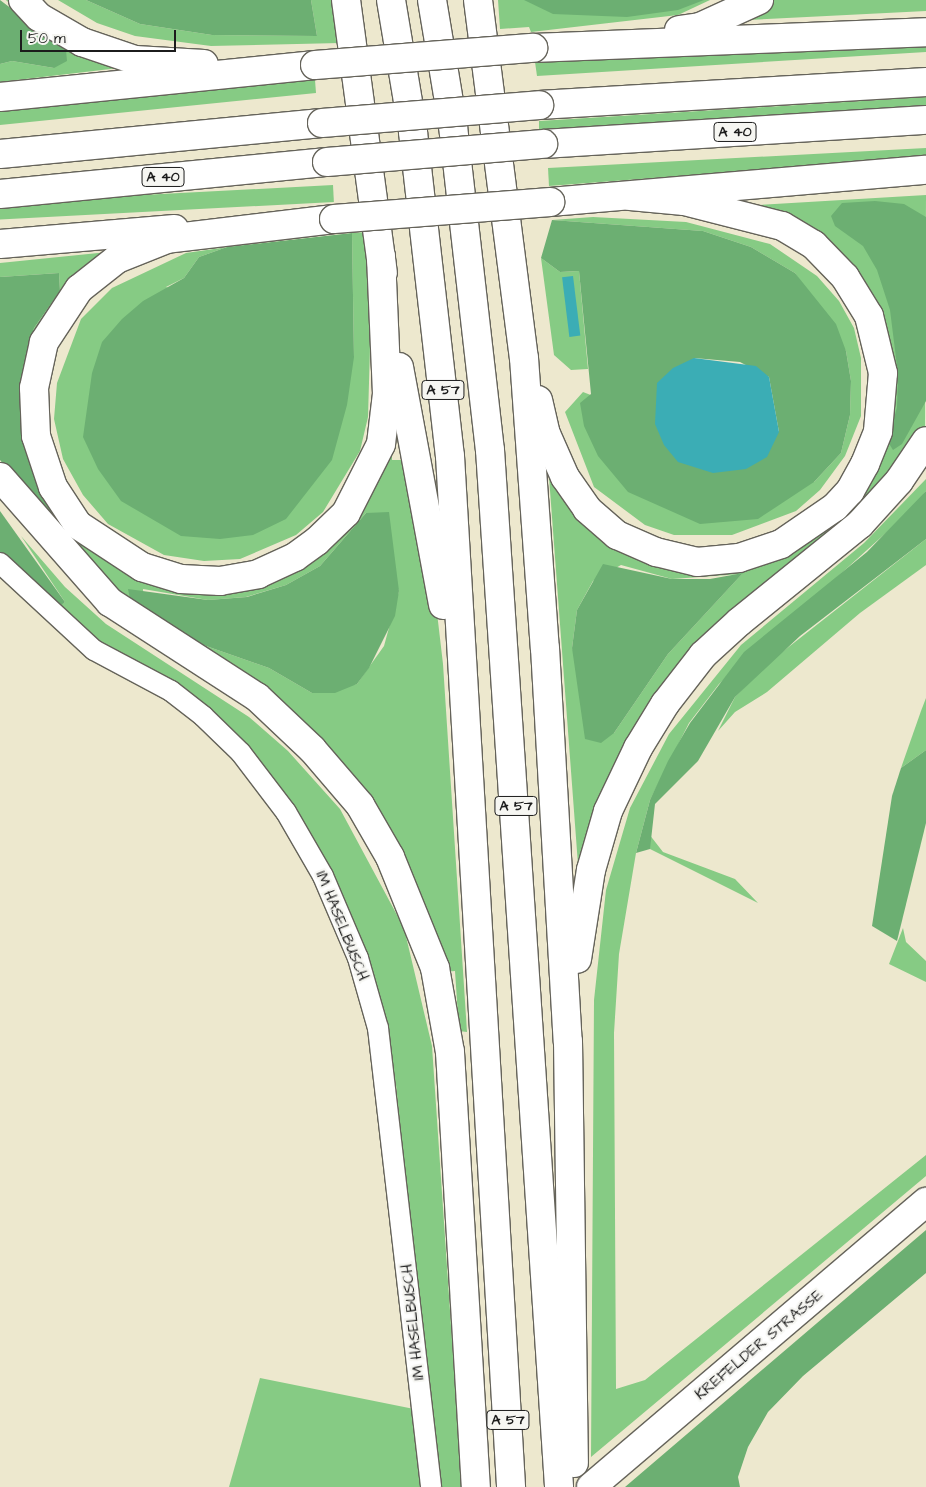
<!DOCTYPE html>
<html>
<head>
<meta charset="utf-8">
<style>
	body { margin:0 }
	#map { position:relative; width:926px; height:1487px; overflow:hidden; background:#ede8ce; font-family:"Architects Daughter",sans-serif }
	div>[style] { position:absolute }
	.green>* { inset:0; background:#86cb84; transform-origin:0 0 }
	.forest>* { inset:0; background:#6caf72 }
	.water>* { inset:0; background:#3badb5; transform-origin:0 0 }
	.roads { filter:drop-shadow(1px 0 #65635a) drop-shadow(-1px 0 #65635a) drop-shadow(0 1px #65635a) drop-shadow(0 -1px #65635a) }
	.minor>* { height:20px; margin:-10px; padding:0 10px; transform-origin:10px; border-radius:10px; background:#fff }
	.secondary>* { height:28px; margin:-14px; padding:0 14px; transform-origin:14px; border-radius:14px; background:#fff }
	.motorway>* { height:28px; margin:-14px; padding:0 14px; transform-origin:14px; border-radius:14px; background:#fff }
	.bridges { filter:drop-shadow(1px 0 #65635a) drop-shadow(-1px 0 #65635a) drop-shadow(0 1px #65635a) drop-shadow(0 -1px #65635a) }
	.motorway-bridge>* { height:28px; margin:-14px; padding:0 14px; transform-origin:14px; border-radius:14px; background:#fff }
	span { translate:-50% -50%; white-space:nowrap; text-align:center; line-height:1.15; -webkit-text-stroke:4.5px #f6f6f2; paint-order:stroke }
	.shield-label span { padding:1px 4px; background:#f6f6f2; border:1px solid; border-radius:4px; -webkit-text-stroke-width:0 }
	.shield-label { font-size:14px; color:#1c1c1c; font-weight:700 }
	.street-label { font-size:15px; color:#1c1c1c }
	.scale { position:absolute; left:20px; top:30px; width:156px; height:22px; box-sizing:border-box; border:2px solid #1c1c1c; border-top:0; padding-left:6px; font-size:15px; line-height:18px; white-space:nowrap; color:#1c1c1c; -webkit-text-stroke:4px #f6f6f2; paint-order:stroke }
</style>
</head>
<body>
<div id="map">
	<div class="green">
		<div style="clip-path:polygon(6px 0,14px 0,119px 68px,0 82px,0 64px,12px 61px,54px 68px,35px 29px)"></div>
		<div style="clip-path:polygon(58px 0,86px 0,140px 24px,212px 35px,317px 36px,311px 0,334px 0,340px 43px,211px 46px,135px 36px,97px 23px)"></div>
		<div style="clip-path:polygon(498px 0,710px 0,678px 15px,531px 32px,529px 27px,500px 29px)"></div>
		<div style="clip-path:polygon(774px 0,926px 0,926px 11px,748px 20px)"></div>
		<div style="clip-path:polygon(926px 42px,926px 52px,537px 76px,535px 62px)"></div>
		<div style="clip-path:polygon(315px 80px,316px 93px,0 125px,0 109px,216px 85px)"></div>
		<div style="clip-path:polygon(926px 97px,926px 105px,539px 131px,539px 121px)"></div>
		<div style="clip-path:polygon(926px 148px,926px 157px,549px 186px,548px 168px)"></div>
		<div style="left:333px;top:185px;width:17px;height:335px;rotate:87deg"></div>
		<div style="clip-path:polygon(evenodd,926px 195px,925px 428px,856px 517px,696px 653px,579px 878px,549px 477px,565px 499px,696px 569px,838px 514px,890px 349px,784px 215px,758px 205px,926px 195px,621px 565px,672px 579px,742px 574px,668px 654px,614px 733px,572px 648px,577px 610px,593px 581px,621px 565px)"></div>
		<div style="clip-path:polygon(593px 217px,686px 222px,770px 244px,817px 276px,839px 301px,854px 328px,861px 358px,861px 416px,845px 456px,820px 490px,796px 511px,732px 535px,674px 535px,645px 525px,594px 487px,565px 412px,583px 392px,814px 482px,841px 453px,850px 415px,851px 381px,846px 351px,795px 273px,751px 247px,703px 231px,552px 220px)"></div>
		<div style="clip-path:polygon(367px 232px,371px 314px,368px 417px,360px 451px,323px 512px,296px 535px,240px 559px,204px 561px,164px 555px,108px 524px,83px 495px,63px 459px,54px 419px,57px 383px,81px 319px,112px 288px,186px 253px,304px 236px,227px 247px,199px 257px,184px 278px,166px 287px,354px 357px,352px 233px)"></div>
		<div style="clip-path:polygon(108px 252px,24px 379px,34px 328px,60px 291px,59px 273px,0 277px,0 263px)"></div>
		<div style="clip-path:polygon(541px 258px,560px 272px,579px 271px,588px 369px,571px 370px,554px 355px)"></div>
		<div style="clip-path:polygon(392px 450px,392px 460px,406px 460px,432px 570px,443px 664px,467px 1032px,459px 1031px,455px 971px,444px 972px,399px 852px,189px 640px,269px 668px,312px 693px,357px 684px,384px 646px,399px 591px,366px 513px,320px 566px,286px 585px,246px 597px,208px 600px,143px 589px,144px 612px,80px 561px,65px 523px,102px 556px,261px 581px)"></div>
		<div style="clip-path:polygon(926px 479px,926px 491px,909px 512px,719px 684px,689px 723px,650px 800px,636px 853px,619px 954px,614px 1033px,616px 1389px,645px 1380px,926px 1155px,926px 1176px,591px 1457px,594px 1000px,606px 890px,630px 808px,669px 734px,741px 645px,864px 543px)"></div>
		<div style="clip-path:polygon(21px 536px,65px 587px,106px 624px,249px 717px,288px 751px,340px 809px,404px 928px,432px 1046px,462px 1487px,437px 1487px,396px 1085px,378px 993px,355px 925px,318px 849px,258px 763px,113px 654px,58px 607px,65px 602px)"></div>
		<div style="clip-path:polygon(926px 539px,926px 565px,860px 613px,767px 692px,735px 712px,718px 731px,735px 697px,767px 664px)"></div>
		<div style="clip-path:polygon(926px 698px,926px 750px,901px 768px,921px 711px)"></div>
		<div style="clip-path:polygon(649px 834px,663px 852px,735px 879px,758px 903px,650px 849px)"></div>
		<div style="clip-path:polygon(903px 928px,906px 942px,926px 961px,926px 982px,889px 964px)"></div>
		<div style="clip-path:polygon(260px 1378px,414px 1409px,423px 1487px,229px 1487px)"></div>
	</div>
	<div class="forest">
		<div style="clip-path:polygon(0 0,66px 50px,67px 61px,54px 68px,12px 61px,0 64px)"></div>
		<div style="clip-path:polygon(86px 0,311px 0,317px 36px,212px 35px,140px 24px)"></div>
		<div style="clip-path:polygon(524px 0,704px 0,678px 10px,627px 17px,553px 14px)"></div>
		<div style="clip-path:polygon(875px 201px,904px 204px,926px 217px,926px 401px,902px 444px,893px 450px,888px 442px,897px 407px,898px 374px,890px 310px,877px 270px,863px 246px,835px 226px,831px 216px,842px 203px)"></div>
		<div style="clip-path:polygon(evenodd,552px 220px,703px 231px,751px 247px,795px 273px,836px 324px,846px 351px,851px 381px,850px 415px,841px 453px,814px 482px,758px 519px,700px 524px,628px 492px,598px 456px,584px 426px,580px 403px,591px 394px,579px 271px,560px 272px,541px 258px,552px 220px,694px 358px,740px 362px,769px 377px,779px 432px,694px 358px)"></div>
		<div style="clip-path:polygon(352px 233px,354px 357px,347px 405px,332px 460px,286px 519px,253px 535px,220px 539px,181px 536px,121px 501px,98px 469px,83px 437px,92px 373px,102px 342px,122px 319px,143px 301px,184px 278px,199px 257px,227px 247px)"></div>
		<div style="clip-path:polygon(59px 273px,60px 291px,34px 328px,24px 379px,65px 523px,64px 539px,0 460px,0 277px)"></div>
		<div style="clip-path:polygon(926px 491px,926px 539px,800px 636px,735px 697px,698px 761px,655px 804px,650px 849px,636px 853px,650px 800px,668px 761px,690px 723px,744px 652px,867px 552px)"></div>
		<div style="clip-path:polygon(0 511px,65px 602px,59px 607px,0 554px)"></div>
		<div style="clip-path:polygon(389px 512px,399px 591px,395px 616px,369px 668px,357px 684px,335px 693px,312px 693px,269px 668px,189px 640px,130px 599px,128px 589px,208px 600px,247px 597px,286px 585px,320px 566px,366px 513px)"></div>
		<div style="clip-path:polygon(603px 564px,672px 579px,710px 579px,743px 573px,668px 654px,614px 733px,601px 743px,585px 739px,572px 648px,577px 610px)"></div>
		<div style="clip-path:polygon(926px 750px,926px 823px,897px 941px,872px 926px,892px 796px,901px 768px)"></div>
		<div style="clip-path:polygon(926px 1230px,926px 1273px,803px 1376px,768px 1412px,748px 1447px,738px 1477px,740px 1487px,625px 1487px)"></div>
	</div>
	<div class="water">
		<div style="left:573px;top:276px;width:60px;height:11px;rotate:83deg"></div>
		<div style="clip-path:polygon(694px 358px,756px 366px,769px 377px,779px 432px,767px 457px,746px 469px,713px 473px,678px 462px,664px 445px,655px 424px,657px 383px,673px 368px)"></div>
	</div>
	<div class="roads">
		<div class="minor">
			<div style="left:0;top:563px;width:128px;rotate:42.8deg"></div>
			<div style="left:94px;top:650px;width:87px;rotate:28deg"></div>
			<div style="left:171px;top:691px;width:41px;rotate:38deg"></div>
			<div style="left:203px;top:716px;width:53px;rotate:44.2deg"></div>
			<div style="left:241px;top:753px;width:74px;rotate:52.7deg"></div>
			<div style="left:286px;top:812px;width:74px;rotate:60deg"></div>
			<div style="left:323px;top:876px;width:89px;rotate:66.9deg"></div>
			<div style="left:358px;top:958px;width:73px;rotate:74.1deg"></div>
			<div style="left:378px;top:1028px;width:462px;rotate:83.4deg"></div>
		</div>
		<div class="secondary">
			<div style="left:591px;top:1487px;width:440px;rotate:-40.4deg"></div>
		</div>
		<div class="motorway">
			<div style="left:23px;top:0;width:23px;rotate:47deg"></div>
			<div style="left:39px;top:17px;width:50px;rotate:30.2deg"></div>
			<div style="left:82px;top:42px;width:56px;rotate:18.8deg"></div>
			<div style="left:135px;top:60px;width:69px;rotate:3.3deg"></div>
			<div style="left:346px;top:0;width:275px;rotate:82.3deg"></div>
			<div style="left:391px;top:0;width:134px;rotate:80.5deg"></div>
			<div style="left:413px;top:132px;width:326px;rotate:83.5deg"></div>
			<div style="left:450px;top:456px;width:1033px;rotate:86.61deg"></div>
			<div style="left:432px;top:0;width:128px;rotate:80.5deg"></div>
			<div style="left:453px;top:126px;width:326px;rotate:83.5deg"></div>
			<div style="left:490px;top:450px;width:1039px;rotate:86.19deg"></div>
			<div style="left:478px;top:0;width:361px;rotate:82.7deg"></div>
			<div style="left:524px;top:358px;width:291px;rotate:85.9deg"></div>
			<div style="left:545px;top:648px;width:394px;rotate:86.7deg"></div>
			<div style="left:568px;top:1041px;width:422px;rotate:89.2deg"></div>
			<div style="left:679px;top:30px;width:21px;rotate:-8deg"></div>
			<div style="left:700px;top:27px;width:65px;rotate:-24.6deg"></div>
			<div style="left:533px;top:48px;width:393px;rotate:-2.3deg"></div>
			<div style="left:0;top:97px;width:317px;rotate:-5.8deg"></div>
			<div style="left:539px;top:105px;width:388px;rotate:-3.4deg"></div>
			<div style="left:543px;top:144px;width:384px;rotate:-3.6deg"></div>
			<div style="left:0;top:154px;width:323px;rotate:-5.5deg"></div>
			<div style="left:0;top:194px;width:329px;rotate:-5.6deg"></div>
			<div style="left:550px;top:202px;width:377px;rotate:-4.9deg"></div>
			<div style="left:334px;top:219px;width:168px;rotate:173.2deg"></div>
			<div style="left:167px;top:239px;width:54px;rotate:158.2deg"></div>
			<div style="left:117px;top:259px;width:48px;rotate:141.7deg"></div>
			<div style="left:79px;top:289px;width:64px;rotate:123.4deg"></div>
			<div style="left:44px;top:342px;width:47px;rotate:102.3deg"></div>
			<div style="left:34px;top:388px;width:48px;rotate:87.6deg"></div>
			<div style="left:36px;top:436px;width:54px;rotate:71.6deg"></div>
			<div style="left:53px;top:487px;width:45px;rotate:56.7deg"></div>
			<div style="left:78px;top:525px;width:77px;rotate:33.3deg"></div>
			<div style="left:142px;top:567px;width:41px;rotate:17.1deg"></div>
			<div style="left:181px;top:579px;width:39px;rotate:3deg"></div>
			<div style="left:220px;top:581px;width:39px;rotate:-10deg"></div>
			<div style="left:258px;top:574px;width:41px;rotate:-24.7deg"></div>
			<div style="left:295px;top:557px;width:27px;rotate:-36deg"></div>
			<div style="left:317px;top:541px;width:40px;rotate:-44deg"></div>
			<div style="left:346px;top:513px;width:77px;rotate:-63.1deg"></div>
			<div style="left:381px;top:444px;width:50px;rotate:-83.2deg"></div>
			<div style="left:387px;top:394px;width:138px;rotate:-92.5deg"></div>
			<div style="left:0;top:244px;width:175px;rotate:-4.9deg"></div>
			<div style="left:399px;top:367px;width:242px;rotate:79.5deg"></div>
			<div style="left:538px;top:400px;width:35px;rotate:77deg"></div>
			<div style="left:546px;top:434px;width:47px;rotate:66.2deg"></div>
			<div style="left:565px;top:477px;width:39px;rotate:55deg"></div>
			<div style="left:587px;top:509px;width:40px;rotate:41deg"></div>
			<div style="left:617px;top:535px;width:43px;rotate:23.6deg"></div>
			<div style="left:656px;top:552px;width:42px;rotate:13.7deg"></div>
			<div style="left:697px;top:562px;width:42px;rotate:-5.4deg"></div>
			<div style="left:739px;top:558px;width:44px;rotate:-18.4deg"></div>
			<div style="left:781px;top:544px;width:65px;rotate:-34.4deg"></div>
			<div style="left:835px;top:507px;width:22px;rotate:-47deg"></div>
			<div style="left:850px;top:491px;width:31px;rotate:-61deg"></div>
			<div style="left:865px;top:464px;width:35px;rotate:-68deg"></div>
			<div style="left:878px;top:431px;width:58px;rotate:-85.1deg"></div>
			<div style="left:883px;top:373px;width:59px;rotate:-103.8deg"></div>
			<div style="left:869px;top:316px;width:46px;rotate:-121.6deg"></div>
			<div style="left:845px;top:277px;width:45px;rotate:-134.1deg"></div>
			<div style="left:814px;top:245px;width:37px;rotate:-149deg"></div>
			<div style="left:782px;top:226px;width:101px;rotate:-165.7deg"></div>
			<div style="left:684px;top:201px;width:54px;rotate:-174.7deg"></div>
			<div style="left:0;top:477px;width:167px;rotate:48.7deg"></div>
			<div style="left:110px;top:602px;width:175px;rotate:32.9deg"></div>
			<div style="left:257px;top:697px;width:76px;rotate:43.4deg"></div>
			<div style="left:312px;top:749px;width:74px;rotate:49.4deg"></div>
			<div style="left:360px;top:805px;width:60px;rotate:60deg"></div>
			<div style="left:390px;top:857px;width:120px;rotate:67.9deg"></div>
			<div style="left:435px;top:968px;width:85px;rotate:79.9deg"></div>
			<div style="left:450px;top:1052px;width:436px;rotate:86.6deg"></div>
			<div style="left:577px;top:959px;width:90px;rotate:-81.1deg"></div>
			<div style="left:591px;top:870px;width:61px;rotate:-73.9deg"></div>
			<div style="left:608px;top:811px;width:70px;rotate:-64.5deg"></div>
			<div style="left:638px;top:748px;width:52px;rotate:-58.5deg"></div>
			<div style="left:665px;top:704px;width:62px;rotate:-52.2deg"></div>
			<div style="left:703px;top:655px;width:49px;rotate:-42.5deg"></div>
			<div style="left:739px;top:622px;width:156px;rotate:-39deg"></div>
			<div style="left:860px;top:524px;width:58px;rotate:-47.8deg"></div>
			<div style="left:899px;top:481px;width:48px;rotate:-56deg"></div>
		</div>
	</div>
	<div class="bridges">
		<div class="motorway-bridge">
			<div style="left:315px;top:65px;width:219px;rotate:-4.5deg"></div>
			<div style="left:322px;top:123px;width:218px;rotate:-4.7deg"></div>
			<div style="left:327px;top:162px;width:217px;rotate:-4.8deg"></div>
			<div style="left:334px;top:219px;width:217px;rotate:-4.5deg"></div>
		</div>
	</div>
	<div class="shield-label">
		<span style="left:735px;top:132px">A 40</span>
		<span style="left:163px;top:177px">A 40</span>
		<span style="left:443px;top:390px">A 57</span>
		<span style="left:516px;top:806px">A 57</span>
		<span style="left:508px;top:1420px">A 57</span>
	</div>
	<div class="street-label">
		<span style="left:342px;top:926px;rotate:68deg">IM HASELBUSCH</span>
		<span style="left:413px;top:1322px;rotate:-96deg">IM HASELBUSCH</span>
		<span style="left:759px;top:1345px;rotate:-40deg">KREFELDER STRASSE</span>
	</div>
	<div class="scale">50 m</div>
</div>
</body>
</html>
